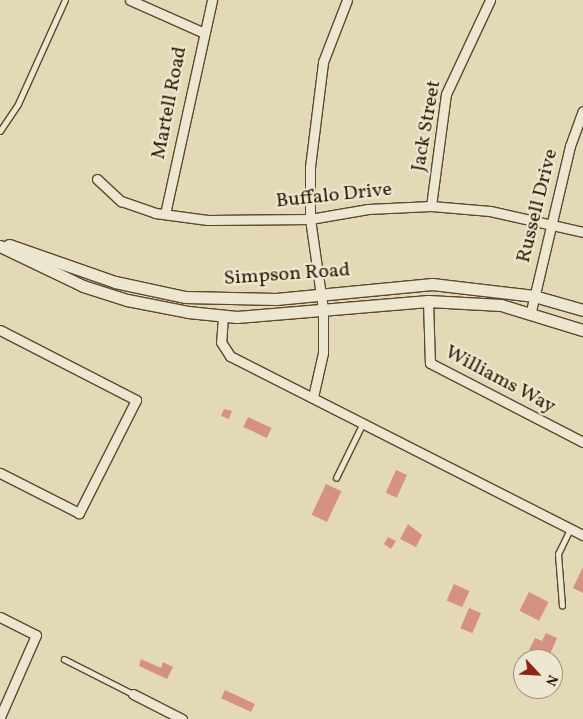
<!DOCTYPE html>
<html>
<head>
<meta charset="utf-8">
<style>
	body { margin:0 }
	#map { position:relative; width:583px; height:719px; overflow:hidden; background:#e4d9b6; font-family:Vollkorn,serif }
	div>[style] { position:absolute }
	.building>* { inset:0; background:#d59284; transform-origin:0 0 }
	.roads { filter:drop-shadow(1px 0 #5c482e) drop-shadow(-1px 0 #5c482e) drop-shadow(0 1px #5c482e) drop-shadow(0 -1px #5c482e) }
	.service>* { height:4.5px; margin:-2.25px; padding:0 2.25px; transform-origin:2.25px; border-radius:2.25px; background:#ede6d0 }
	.minor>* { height:9px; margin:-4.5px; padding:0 4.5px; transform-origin:4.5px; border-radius:4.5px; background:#ede6d0 }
	.tertiary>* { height:11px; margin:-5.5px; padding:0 5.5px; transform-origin:5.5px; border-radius:5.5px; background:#ede6d0 }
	span { translate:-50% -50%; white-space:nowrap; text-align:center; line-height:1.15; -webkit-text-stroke:4.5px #ede6d0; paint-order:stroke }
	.street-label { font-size:20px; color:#2e1700 }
	.north { position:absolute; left:513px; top:649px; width:50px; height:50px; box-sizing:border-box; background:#ede6d0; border:1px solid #a1937d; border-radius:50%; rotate:115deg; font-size:14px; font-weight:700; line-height:20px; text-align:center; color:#2e1700 }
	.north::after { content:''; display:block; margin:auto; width:18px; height:22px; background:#8f2418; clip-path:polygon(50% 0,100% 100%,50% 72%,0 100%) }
</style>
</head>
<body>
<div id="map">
	<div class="building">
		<div style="clip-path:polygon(224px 409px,232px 411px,229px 419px,221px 416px)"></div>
		<div style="left:248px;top:417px;width:26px;height:11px;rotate:25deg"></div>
		<div style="left:396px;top:470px;width:12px;height:25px;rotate:24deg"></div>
		<div style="left:326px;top:484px;width:17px;height:34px;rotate:25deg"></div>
		<div style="clip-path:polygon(408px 524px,422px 535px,416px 547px,400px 539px)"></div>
		<div style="clip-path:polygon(388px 537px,396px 541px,391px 549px,384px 544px)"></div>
		<div style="clip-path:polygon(583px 567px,583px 593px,573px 588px)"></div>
		<div style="left:454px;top:584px;width:17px;height:18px;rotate:24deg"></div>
		<div style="left:529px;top:592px;width:22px;height:21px;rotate:27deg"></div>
		<div style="left:469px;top:608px;width:13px;height:22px;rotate:23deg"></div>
		<div style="clip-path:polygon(546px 633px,557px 638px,550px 654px,544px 651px,541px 656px,529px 650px,535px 638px,542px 641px)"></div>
		<div style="clip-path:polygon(141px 659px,161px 668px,163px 662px,173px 667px,167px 679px,139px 666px)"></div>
		<div style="left:225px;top:690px;width:33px;height:9px;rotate:25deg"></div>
	</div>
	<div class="roads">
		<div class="service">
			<div style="left:0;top:131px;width:32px;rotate:-56deg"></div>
			<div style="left:18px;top:104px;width:114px;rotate:-65.7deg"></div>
			<div style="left:336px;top:478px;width:61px;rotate:-63.9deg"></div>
			<div style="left:562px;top:606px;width:52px;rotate:-94.4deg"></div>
			<div style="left:558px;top:554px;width:28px;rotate:-64deg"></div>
			<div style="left:64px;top:659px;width:77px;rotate:26.9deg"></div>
		</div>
		<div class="minor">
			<div style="left:130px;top:0;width:79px;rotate:24deg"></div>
			<div style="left:97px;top:179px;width:33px;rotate:43deg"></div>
			<div style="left:121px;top:201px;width:36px;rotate:19deg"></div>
			<div style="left:155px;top:213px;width:53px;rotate:7.5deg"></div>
			<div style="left:208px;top:220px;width:102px;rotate:-0.6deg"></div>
			<div style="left:310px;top:219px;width:59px;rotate:-9.8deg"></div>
			<div style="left:368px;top:209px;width:63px;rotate:-2.7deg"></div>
			<div style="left:431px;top:206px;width:59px;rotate:4.8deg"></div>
			<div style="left:490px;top:211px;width:95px;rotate:12.7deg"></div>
			<div style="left:431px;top:206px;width:113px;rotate:-82.4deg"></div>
			<div style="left:446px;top:94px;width:104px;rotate:-64.9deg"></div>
			<div style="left:165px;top:214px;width:219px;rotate:-77.6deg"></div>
			<div style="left:428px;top:301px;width:62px;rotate:88.2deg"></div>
			<div style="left:430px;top:363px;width:172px;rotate:27.3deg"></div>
			<div style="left:531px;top:311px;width:170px;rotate:-76.7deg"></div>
			<div style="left:570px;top:146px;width:37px;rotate:-70deg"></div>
			<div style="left:223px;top:316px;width:26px;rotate:94deg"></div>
			<div style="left:221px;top:342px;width:17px;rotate:57deg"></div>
			<div style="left:230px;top:356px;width:396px;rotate:26.9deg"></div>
			<div style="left:0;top:330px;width:153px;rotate:27.2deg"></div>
			<div style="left:136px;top:400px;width:127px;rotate:116.8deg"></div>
			<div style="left:79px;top:513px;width:89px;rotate:-153.1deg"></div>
			<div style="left:313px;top:397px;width:45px;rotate:-77.2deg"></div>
			<div style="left:323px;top:353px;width:44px;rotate:-90deg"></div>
			<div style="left:323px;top:309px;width:91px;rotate:-98.2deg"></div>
			<div style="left:310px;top:219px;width:52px;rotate:-90deg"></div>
			<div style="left:310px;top:167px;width:106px;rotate:-82.9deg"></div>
			<div style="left:323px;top:62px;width:66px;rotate:-68.8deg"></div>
			<div style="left:0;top:617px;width:40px;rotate:26.6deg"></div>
			<div style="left:36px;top:635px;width:90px;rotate:113.7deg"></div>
			<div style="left:133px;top:694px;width:55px;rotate:27deg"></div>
		</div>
		<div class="tertiary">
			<div style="left:9px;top:245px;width:112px;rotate:19.2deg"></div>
			<div style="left:115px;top:282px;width:72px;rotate:12.1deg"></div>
			<div style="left:185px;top:297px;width:91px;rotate:1.3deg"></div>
			<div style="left:276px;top:299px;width:157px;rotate:-5.5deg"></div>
			<div style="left:432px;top:284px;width:103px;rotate:6.7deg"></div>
			<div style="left:534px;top:296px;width:51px;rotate:15.9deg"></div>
			<div style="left:0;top:246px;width:92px;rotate:25.7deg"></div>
			<div style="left:83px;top:286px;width:46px;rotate:17.7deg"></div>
			<div style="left:127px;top:300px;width:62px;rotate:11.1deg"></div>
			<div style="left:188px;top:312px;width:49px;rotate:5.8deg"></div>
			<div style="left:237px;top:317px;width:192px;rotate:-4.8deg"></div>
			<div style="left:428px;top:301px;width:73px;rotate:3.1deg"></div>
			<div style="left:501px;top:305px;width:86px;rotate:17deg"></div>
		</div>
	</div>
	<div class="street-label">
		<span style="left:170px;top:103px;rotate:-79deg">Martell Road</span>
		<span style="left:427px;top:126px;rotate:-80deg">Jack Street</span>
		<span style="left:334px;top:196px;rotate:-6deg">Buffalo Drive</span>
		<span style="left:538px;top:206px;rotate:-76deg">Russell Drive</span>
		<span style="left:287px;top:275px;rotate:-4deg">Simpson Road</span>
		<span style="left:500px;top:380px;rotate:28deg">Williams Way</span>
	</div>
	<div class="north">N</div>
</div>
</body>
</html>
